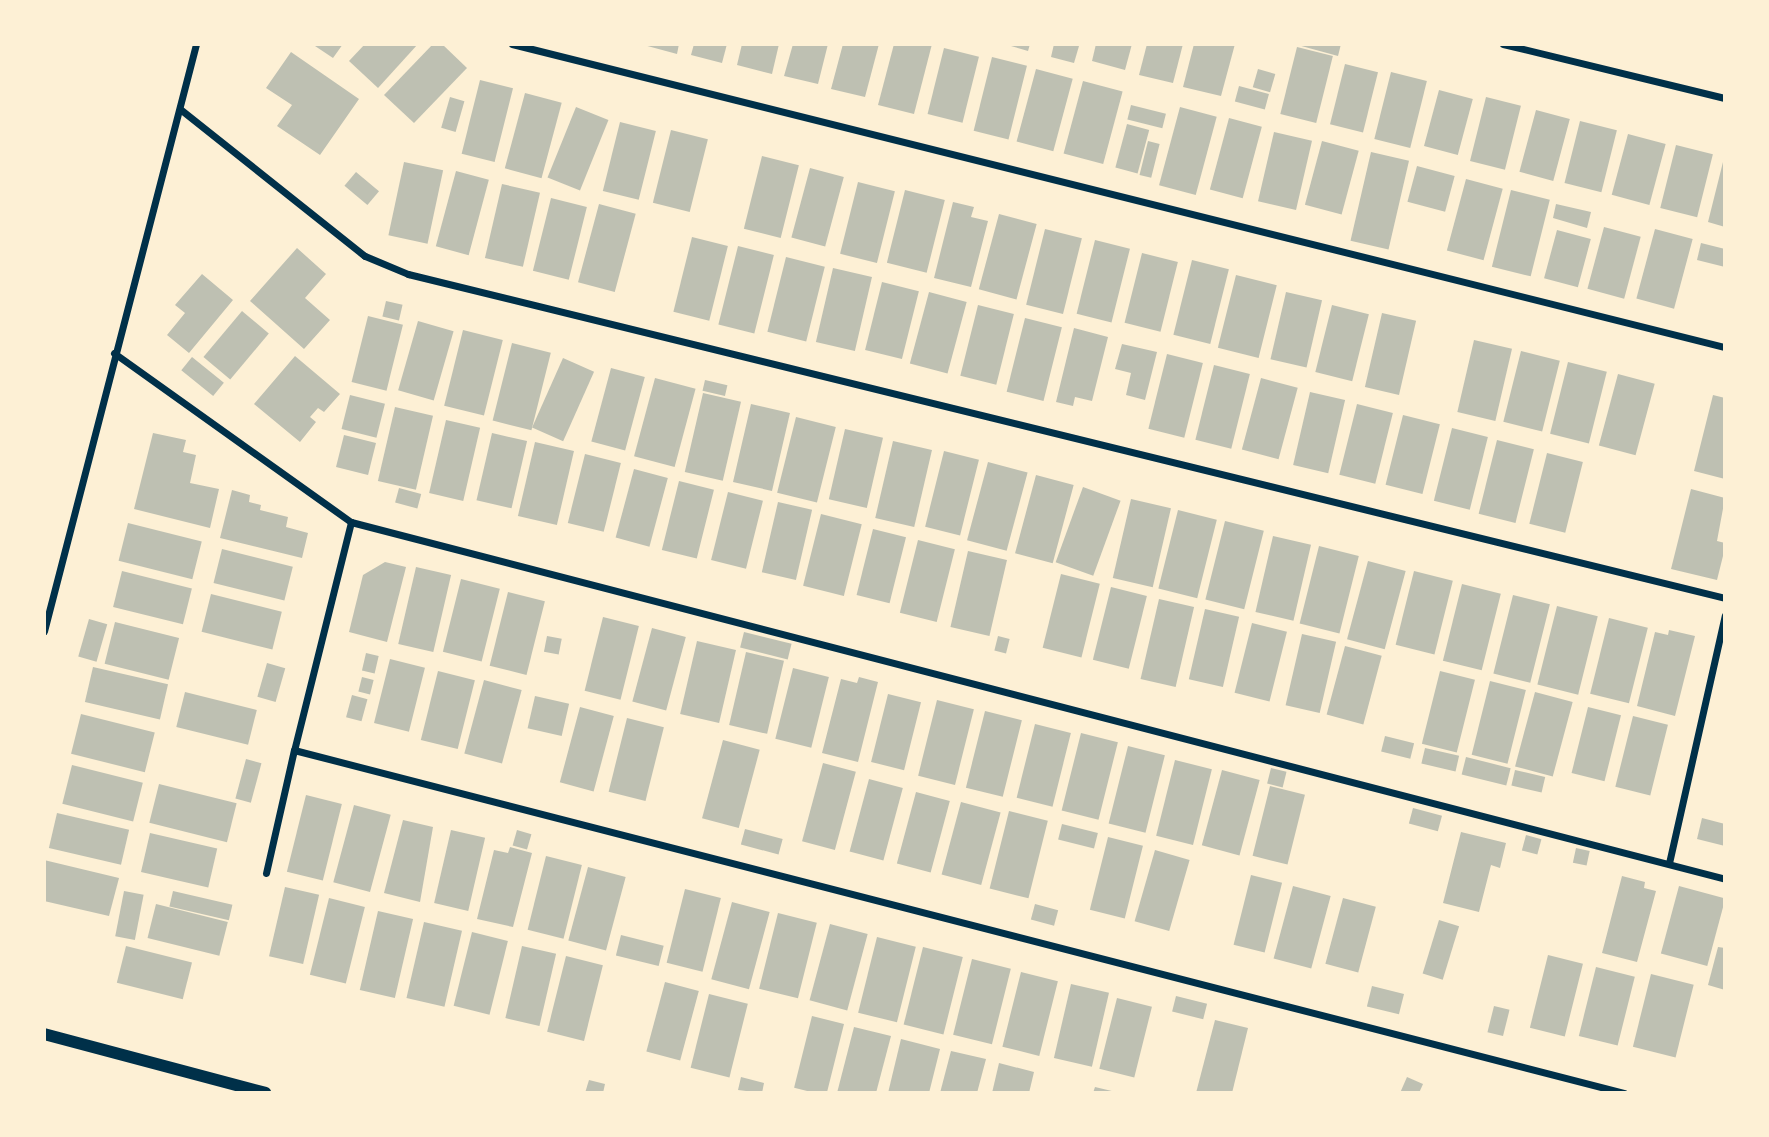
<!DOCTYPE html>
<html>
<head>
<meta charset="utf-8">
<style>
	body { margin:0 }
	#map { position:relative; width:1769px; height:1137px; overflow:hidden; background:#fdf0d5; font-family:"Golos Text",sans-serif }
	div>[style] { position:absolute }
	.building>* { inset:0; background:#bec0b2; transform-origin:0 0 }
	.minor>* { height:7px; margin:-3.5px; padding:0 3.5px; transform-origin:3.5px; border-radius:3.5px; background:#003049 }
	.tertiary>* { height:12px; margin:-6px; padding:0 6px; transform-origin:6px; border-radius:6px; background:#003049 }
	span { translate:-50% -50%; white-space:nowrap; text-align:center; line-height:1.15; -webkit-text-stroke:6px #fdf0d5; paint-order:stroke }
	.frame { position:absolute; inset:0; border:46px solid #fdf0d5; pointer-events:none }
</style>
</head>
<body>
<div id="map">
	<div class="building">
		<div style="clip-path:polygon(312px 44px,343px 44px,333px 58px)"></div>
		<div style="clip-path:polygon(365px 44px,418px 44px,378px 88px,349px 61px)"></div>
		<div style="clip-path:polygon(433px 44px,442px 44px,467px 68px,414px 123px,384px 95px)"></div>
		<div style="clip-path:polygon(640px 44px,679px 44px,677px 54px)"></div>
		<div style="clip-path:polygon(694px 44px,727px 44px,722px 63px,691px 55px)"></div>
		<div style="clip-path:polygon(742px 44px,779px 44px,772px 74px,737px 65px)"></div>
		<div style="clip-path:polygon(793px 44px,828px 44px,818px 84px,784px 76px)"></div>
		<div style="clip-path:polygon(843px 44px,879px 44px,865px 97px,831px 89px)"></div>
		<div style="clip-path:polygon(894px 44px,932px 44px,914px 114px,878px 105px)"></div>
		<div style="clip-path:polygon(1004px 44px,1030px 44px,1028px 51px)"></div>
		<div style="clip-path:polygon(1054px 44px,1079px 46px,1074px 63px,1051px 57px)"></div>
		<div style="clip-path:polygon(1096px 44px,1132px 44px,1125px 70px,1092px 61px)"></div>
		<div style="clip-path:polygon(1147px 44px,1183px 44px,1173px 83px,1139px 75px)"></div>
		<div style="clip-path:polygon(1194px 44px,1235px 44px,1221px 96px,1183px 87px)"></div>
		<div style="clip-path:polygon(1294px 44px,1341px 44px,1338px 56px)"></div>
		<div style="left:1297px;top:47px;width:37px;height:69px;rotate:14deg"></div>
		<div style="left:944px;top:48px;width:36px;height:68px;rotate:14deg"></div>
		<div style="clip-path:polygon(291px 52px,359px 99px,320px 155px,277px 126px,292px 105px,266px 88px)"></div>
		<div style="left:992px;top:57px;width:36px;height:76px;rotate:14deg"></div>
		<div style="left:1345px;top:64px;width:34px;height:62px;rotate:14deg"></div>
		<div style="left:1036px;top:69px;width:38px;height:75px;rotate:15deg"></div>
		<div style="left:1258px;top:69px;width:18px;height:19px;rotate:16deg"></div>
		<div style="left:1391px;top:72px;width:37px;height:69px;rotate:14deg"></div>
		<div style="left:480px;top:80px;width:34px;height:76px;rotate:14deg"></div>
		<div style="left:1083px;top:81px;width:41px;height:75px;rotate:15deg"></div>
		<div style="left:1239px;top:86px;width:31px;height:16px;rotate:15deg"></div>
		<div style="left:1439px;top:90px;width:35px;height:58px;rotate:15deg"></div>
		<div style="left:525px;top:93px;width:38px;height:78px;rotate:15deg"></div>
		<div style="left:450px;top:97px;width:15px;height:32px;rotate:16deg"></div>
		<div style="left:1486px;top:97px;width:36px;height:66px;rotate:14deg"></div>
		<div style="left:1131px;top:105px;width:36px;height:15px;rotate:14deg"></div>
		<div style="left:576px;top:107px;width:35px;height:76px;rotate:22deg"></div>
		<div style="left:1180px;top:107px;width:38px;height:81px;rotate:15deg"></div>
		<div style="left:1536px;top:110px;width:35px;height:64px;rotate:15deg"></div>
		<div style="left:1229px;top:118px;width:34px;height:74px;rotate:15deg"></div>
		<div style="left:1580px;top:121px;width:38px;height:64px;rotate:14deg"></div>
		<div style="left:620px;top:122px;width:37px;height:71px;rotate:14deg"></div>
		<div style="left:1127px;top:124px;width:23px;height:45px;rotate:15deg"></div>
		<div style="left:671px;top:130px;width:38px;height:75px;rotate:14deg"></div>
		<div style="left:1274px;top:132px;width:39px;height:71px;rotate:13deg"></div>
		<div style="left:1628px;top:134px;width:39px;height:63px;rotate:15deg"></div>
		<div style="left:1148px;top:141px;width:12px;height:35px;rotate:14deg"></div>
		<div style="left:1322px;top:141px;width:38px;height:66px;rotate:15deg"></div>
		<div style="left:1676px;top:145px;width:38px;height:65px;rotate:14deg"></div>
		<div style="left:1371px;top:152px;width:39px;height:91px;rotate:13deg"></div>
		<div style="left:762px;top:156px;width:38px;height:75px;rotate:14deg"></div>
		<div style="clip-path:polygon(1724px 158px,1725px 158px,1725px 227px,1708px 222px)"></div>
		<div style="left:404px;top:162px;width:40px;height:75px;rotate:12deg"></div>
		<div style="left:1417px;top:166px;width:39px;height:37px;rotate:15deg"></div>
		<div style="left:810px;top:168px;width:35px;height:72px;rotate:15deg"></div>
		<div style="left:456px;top:171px;width:34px;height:78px;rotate:15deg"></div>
		<div style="left:356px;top:172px;width:30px;height:18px;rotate:40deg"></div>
		<div style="left:1466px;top:179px;width:38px;height:74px;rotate:15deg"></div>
		<div style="left:858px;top:182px;width:38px;height:74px;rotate:14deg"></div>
		<div style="left:502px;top:184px;width:39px;height:76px;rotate:13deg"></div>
		<div style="left:905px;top:190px;width:41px;height:75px;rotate:14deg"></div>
		<div style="left:1511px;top:190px;width:40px;height:79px;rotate:14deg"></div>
		<div style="left:551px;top:198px;width:37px;height:75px;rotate:14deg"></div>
		<div style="clip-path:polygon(953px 202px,974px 207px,971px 217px,988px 221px,971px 287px,934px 278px)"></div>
		<div style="left:599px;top:204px;width:38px;height:81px;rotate:15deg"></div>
		<div style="clip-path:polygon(1556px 204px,1591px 212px,1587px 228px,1553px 218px)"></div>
		<div style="left:999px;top:214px;width:39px;height:78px;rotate:15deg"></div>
		<div style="left:1604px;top:227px;width:38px;height:64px;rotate:15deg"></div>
		<div style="left:1045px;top:229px;width:38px;height:78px;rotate:14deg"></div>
		<div style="left:1655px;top:229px;width:39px;height:72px;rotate:15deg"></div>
		<div style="left:1557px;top:230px;width:35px;height:50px;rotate:15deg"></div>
		<div style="left:692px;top:237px;width:37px;height:77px;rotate:14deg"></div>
		<div style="left:1095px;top:240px;width:36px;height:76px;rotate:14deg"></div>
		<div style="clip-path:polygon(1701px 243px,1725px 249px,1725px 267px,1697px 260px)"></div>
		<div style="left:738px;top:246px;width:37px;height:81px;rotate:14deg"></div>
		<div style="clip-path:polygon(297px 248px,326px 274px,305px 298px,330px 320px,304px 349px,250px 301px)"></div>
		<div style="left:1142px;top:253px;width:37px;height:72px;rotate:14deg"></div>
		<div style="left:786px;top:257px;width:40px;height:77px;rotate:14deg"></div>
		<div style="left:1192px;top:260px;width:38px;height:77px;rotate:14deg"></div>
		<div style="left:833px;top:268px;width:40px;height:76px;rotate:13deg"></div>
		<div style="clip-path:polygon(202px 274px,233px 300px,189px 353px,167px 335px,185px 313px,175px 305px)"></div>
		<div style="left:1236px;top:275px;width:42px;height:75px;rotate:14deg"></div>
		<div style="left:882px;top:282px;width:38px;height:70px;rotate:14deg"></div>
		<div style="left:929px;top:292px;width:39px;height:74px;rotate:15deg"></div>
		<div style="left:1286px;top:292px;width:37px;height:69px;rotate:13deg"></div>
		<div style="left:386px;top:301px;width:17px;height:16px;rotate:13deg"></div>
		<div style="left:978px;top:305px;width:37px;height:73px;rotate:14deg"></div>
		<div style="left:1332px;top:305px;width:38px;height:69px;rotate:14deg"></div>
		<div style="left:242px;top:311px;width:35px;height:60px;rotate:40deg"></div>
		<div style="left:1382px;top:313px;width:35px;height:76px;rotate:13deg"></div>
		<div style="left:368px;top:316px;width:36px;height:68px;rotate:14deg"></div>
		<div style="left:1025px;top:318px;width:38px;height:76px;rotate:14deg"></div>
		<div style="left:418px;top:321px;width:37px;height:72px;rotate:16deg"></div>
		<div style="clip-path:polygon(1074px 328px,1108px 337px,1092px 401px,1075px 397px,1073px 406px,1056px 402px)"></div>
		<div style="left:463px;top:330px;width:41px;height:78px;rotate:14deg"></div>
		<div style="left:1474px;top:340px;width:39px;height:74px;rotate:13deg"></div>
		<div style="left:512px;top:343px;width:40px;height:80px;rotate:14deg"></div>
		<div style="clip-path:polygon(1122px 344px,1157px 352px,1145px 400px,1126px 395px,1131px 373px,1115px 369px)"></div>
		<div style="left:1521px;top:351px;width:40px;height:73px;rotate:14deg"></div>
		<div style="left:1167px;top:354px;width:37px;height:77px;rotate:14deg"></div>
		<div style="clip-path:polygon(295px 356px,340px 394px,324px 412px,318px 408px,310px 417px,316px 422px,300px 442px,254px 404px)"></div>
		<div style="left:192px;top:357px;width:41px;height:17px;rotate:39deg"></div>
		<div style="left:563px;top:358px;width:34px;height:76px;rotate:24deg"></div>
		<div style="left:1568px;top:362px;width:40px;height:74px;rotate:14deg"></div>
		<div style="left:1214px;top:365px;width:37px;height:77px;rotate:14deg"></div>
		<div style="left:611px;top:368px;width:35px;height:76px;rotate:15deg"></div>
		<div style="left:1618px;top:374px;width:38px;height:74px;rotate:15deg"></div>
		<div style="left:655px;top:378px;width:42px;height:81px;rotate:15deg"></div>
		<div style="left:1261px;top:378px;width:38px;height:74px;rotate:15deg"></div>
		<div style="left:705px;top:380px;width:23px;height:11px;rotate:13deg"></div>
		<div style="left:1310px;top:392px;width:36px;height:75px;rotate:13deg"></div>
		<div style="left:703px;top:393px;width:39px;height:81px;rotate:13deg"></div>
		<div style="left:350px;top:395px;width:36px;height:35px;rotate:14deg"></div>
		<div style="clip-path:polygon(1713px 395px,1725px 398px,1725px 479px,1694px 471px)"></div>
		<div style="left:751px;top:404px;width:40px;height:80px;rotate:13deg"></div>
		<div style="left:1357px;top:404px;width:37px;height:73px;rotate:14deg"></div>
		<div style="left:395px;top:407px;width:39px;height:76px;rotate:13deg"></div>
		<div style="left:1403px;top:415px;width:38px;height:72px;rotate:14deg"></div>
		<div style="left:796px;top:417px;width:41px;height:78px;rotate:14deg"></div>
		<div style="left:446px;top:420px;width:35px;height:75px;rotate:13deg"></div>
		<div style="left:1452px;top:428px;width:37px;height:75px;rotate:14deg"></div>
		<div style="left:845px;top:429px;width:39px;height:72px;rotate:13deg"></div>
		<div style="clip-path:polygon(153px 433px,186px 440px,183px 452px,196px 455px,190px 483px,219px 489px,210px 528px,134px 509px)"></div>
		<div style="left:492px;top:433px;width:36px;height:69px;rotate:13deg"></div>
		<div style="left:344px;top:435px;width:33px;height:33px;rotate:14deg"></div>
		<div style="left:1497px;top:440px;width:38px;height:76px;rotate:14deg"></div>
		<div style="left:893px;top:441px;width:40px;height:79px;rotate:13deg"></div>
		<div style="left:535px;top:442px;width:40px;height:76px;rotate:13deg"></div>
		<div style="left:944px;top:451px;width:36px;height:78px;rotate:14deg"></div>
		<div style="left:1547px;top:453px;width:37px;height:73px;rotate:14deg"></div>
		<div style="left:585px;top:454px;width:37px;height:71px;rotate:14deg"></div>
		<div style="left:988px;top:462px;width:41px;height:81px;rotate:15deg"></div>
		<div style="left:634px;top:469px;width:35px;height:71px;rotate:15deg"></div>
		<div style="left:1036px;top:475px;width:39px;height:81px;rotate:15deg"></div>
		<div style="left:679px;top:481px;width:36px;height:71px;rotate:14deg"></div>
		<div style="left:1083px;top:487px;width:40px;height:80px;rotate:20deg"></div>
		<div style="left:399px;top:488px;width:23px;height:15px;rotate:15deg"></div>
		<div style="clip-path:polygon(1691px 489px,1725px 498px,1717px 541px,1725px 543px,1725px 548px,1717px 580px,1671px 569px)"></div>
		<div style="clip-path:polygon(232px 490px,250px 495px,249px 502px,261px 505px,260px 510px,288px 517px,286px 527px,308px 533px,302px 558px,220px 538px)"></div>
		<div style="left:728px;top:492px;width:36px;height:70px;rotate:14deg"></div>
		<div style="left:1131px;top:499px;width:41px;height:81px;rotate:13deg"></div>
		<div style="left:778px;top:502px;width:35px;height:72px;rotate:13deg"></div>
		<div style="left:1178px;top:510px;width:40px;height:81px;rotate:14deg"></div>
		<div style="left:821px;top:514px;width:42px;height:74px;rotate:14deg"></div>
		<div style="left:1225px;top:521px;width:40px;height:81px;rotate:14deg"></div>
		<div style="left:128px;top:523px;width:76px;height:39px;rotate:14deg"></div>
		<div style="left:873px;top:529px;width:34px;height:68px;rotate:14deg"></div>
		<div style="left:1273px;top:536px;width:39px;height:78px;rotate:13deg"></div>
		<div style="left:918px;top:540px;width:38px;height:75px;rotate:14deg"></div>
		<div style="left:1319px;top:546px;width:41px;height:80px;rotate:14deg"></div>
		<div style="left:222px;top:549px;width:73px;height:35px;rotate:14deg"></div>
		<div style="left:968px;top:551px;width:40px;height:78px;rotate:13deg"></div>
		<div style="left:1368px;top:561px;width:39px;height:81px;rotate:15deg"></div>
		<div style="clip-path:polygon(385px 562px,406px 567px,387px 642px,349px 632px,363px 575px)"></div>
		<div style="left:416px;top:567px;width:36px;height:79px;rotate:13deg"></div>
		<div style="left:122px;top:571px;width:72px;height:37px;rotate:14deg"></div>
		<div style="left:1414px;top:571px;width:40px;height:76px;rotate:14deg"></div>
		<div style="left:1061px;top:574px;width:40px;height:76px;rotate:14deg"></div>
		<div style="left:461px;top:579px;width:40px;height:75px;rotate:14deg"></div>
		<div style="left:1462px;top:584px;width:40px;height:79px;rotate:14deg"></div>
		<div style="left:1111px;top:587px;width:37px;height:75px;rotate:14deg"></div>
		<div style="left:508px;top:592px;width:38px;height:76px;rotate:14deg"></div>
		<div style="left:211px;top:594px;width:73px;height:39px;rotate:14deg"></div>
		<div style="left:1513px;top:595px;width:38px;height:81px;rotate:14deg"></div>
		<div style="left:1159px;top:599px;width:36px;height:82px;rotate:13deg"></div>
		<div style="left:1557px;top:606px;width:42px;height:81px;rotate:14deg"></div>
		<div style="left:1205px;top:609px;width:35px;height:72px;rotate:13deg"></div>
		<div style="left:603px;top:617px;width:37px;height:76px;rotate:14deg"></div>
		<div style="left:1609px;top:618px;width:40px;height:78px;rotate:14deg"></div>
		<div style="left:89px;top:619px;width:19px;height:39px;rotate:16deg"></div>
		<div style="left:115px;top:622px;width:66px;height:43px;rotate:14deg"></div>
		<div style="left:1252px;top:623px;width:36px;height:72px;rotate:14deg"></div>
		<div style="left:652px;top:628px;width:35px;height:76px;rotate:15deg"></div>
		<div style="clip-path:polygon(1669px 630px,1695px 636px,1675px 716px,1637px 706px,1655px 632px,1668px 635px)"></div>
		<div style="left:744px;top:632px;width:49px;height:16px;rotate:14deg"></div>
		<div style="left:1302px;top:634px;width:35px;height:73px;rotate:13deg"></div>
		<div style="left:547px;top:636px;width:15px;height:16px;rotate:11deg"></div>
		<div style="left:998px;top:636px;width:12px;height:15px;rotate:14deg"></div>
		<div style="left:697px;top:641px;width:40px;height:75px;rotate:13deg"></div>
		<div style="left:1345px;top:646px;width:38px;height:71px;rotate:15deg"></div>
		<div style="left:746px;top:652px;width:39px;height:75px;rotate:13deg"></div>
		<div style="left:366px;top:653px;width:13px;height:18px;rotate:13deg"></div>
		<div style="left:390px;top:659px;width:36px;height:66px;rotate:14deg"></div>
		<div style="left:267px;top:663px;width:19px;height:35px;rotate:16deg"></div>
		<div style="left:93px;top:667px;width:77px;height:36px;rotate:13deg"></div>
		<div style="left:793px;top:668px;width:37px;height:73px;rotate:14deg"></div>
		<div style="left:438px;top:671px;width:38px;height:71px;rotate:14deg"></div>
		<div style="left:1440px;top:671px;width:36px;height:75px;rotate:14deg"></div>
		<div style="left:362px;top:677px;width:12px;height:15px;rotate:14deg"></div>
		<div style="clip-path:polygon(859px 677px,878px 682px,858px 762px,822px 753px,841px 679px,857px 683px)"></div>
		<div style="left:484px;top:680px;width:39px;height:76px;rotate:15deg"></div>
		<div style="left:1490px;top:681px;width:37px;height:76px;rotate:14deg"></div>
		<div style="left:185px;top:692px;width:74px;height:36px;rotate:14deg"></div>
		<div style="left:1535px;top:692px;width:39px;height:77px;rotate:15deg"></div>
		<div style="left:888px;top:694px;width:34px;height:70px;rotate:14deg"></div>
		<div style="left:352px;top:695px;width:16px;height:23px;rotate:15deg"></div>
		<div style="left:535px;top:696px;width:35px;height:33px;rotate:13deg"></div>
		<div style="left:937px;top:700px;width:38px;height:78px;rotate:14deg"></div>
		<div style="left:580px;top:707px;width:35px;height:78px;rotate:15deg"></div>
		<div style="left:1588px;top:707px;width:34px;height:68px;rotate:14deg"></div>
		<div style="left:985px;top:711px;width:38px;height:79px;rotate:14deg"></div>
		<div style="left:81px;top:714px;width:76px;height:41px;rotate:14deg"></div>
		<div style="left:1633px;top:716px;width:36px;height:73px;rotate:14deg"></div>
		<div style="left:627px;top:718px;width:38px;height:76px;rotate:14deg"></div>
		<div style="left:1035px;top:724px;width:37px;height:76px;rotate:14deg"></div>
		<div style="left:1081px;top:733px;width:38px;height:80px;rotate:14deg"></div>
		<div style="left:1385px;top:736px;width:30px;height:16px;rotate:14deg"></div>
		<div style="left:723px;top:740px;width:38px;height:81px;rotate:15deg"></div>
		<div style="left:1128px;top:746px;width:38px;height:80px;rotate:14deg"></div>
		<div style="left:1425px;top:748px;width:35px;height:16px;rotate:13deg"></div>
		<div style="left:1466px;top:757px;width:46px;height:18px;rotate:14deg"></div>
		<div style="left:246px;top:759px;width:16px;height:41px;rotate:15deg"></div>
		<div style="left:1175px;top:760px;width:38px;height:78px;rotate:14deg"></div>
		<div style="left:823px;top:763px;width:34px;height:81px;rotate:15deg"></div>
		<div style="left:72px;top:765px;width:73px;height:40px;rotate:14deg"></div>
		<div style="left:1271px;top:768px;width:16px;height:16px;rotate:14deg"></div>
		<div style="left:1222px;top:770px;width:39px;height:78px;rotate:15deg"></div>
		<div style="left:1515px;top:770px;width:31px;height:16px;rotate:13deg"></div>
		<div style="left:869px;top:779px;width:35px;height:75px;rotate:15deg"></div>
		<div style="left:159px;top:784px;width:80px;height:40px;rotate:14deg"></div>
		<div style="left:1270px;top:786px;width:36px;height:72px;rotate:14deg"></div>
		<div style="left:916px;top:792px;width:35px;height:74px;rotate:15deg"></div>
		<div style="left:306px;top:795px;width:37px;height:79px;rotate:14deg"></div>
		<div style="left:961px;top:802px;width:41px;height:75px;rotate:15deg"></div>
		<div style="left:354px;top:805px;width:38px;height:80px;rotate:15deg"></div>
		<div style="left:1413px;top:808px;width:30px;height:16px;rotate:15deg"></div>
		<div style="left:1009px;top:811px;width:40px;height:80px;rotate:14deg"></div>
		<div style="left:57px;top:813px;width:74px;height:36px;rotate:13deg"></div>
		<div style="clip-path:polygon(1702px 818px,1725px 824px,1725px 846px,1697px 839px)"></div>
		<div style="clip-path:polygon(403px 820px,433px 827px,420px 902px,384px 893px)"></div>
		<div style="left:1062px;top:824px;width:37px;height:16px;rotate:14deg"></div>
		<div style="left:745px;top:829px;width:39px;height:16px;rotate:15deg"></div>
		<div style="left:451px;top:830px;width:35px;height:75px;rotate:13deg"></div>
		<div style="left:517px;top:830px;width:15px;height:16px;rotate:16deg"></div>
		<div style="clip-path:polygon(1461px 832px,1506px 843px,1500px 868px,1491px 865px,1479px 912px,1443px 903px)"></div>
		<div style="left:150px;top:833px;width:69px;height:40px;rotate:13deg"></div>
		<div style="left:1526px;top:835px;width:16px;height:16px;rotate:15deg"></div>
		<div style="left:1108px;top:837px;width:36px;height:75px;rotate:14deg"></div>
		<div style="clip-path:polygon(510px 847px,532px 853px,513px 927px,477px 919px,494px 850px,508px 853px)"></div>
		<div style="left:1576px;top:848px;width:14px;height:15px;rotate:12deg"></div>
		<div style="left:1155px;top:850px;width:36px;height:74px;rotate:16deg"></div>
		<div style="left:546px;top:856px;width:37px;height:76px;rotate:14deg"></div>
		<div style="clip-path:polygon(44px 860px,119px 878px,109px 916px,44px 901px)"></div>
		<div style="left:588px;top:867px;width:39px;height:76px;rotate:15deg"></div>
		<div style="left:1251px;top:875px;width:32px;height:72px;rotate:14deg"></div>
		<div style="clip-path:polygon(1622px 876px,1645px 882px,1644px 888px,1656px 891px,1637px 962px,1602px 953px)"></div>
		<div style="left:1293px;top:886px;width:39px;height:75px;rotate:15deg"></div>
		<div style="left:1679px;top:886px;width:48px;height:70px;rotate:15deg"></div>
		<div style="left:285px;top:887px;width:35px;height:71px;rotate:13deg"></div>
		<div style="left:685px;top:889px;width:37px;height:76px;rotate:14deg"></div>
		<div style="left:124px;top:891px;width:20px;height:46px;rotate:11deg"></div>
		<div style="left:173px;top:891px;width:61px;height:16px;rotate:13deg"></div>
		<div style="left:329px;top:898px;width:37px;height:79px;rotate:14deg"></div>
		<div style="left:1343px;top:898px;width:34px;height:68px;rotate:15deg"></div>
		<div style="left:732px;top:902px;width:39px;height:80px;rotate:15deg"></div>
		<div style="left:156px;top:904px;width:74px;height:35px;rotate:14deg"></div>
		<div style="left:1035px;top:904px;width:24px;height:16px;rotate:15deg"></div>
		<div style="left:378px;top:911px;width:36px;height:81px;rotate:13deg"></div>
		<div style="left:778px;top:913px;width:40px;height:78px;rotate:14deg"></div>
		<div style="left:1439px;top:920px;width:21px;height:56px;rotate:17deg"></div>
		<div style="left:424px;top:922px;width:39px;height:78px;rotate:13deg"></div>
		<div style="left:830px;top:924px;width:39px;height:79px;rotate:15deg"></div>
		<div style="left:472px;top:932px;width:37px;height:76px;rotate:14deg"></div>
		<div style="left:621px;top:935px;width:44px;height:21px;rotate:14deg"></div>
		<div style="left:877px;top:937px;width:40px;height:78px;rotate:14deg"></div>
		<div style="left:126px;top:946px;width:68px;height:38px;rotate:14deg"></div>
		<div style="left:522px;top:946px;width:35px;height:74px;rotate:13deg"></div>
		<div style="left:923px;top:947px;width:41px;height:80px;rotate:14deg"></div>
		<div style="clip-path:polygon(1718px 947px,1725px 948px,1725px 990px,1708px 985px)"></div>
		<div style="left:1548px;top:955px;width:36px;height:75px;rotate:14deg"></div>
		<div style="left:566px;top:956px;width:38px;height:78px;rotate:14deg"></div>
		<div style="left:972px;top:959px;width:40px;height:78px;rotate:14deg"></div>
		<div style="left:1596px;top:967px;width:40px;height:71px;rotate:14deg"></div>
		<div style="left:1021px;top:972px;width:38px;height:77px;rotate:14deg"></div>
		<div style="left:1651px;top:974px;width:44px;height:75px;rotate:14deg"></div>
		<div style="left:665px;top:982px;width:35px;height:72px;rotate:15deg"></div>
		<div style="left:1071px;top:984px;width:39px;height:76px;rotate:13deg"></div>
		<div style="left:1372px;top:986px;width:33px;height:21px;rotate:14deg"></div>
		<div style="left:709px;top:994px;width:40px;height:76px;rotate:14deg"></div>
		<div style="left:1176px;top:996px;width:32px;height:16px;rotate:14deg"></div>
		<div style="left:1117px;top:998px;width:36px;height:73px;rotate:14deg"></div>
		<div style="left:1494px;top:1006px;width:16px;height:27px;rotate:14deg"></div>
		<div style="left:812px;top:1016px;width:33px;height:74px;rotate:14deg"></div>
		<div style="clip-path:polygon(1215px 1020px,1248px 1028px,1232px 1093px,1196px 1093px)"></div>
		<div style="clip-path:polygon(854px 1027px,891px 1036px,876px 1093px,837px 1093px)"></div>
		<div style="clip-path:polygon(901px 1039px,940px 1049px,929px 1093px,888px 1093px)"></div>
		<div style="clip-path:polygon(951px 1051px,986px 1059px,977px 1093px,940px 1093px)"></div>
		<div style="clip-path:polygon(999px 1063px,1034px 1072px,1029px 1093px,992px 1093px)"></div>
		<div style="clip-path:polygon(741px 1077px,764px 1083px,762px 1093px,738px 1090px)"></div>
		<div style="clip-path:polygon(1407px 1077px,1423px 1084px,1419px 1093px,1400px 1093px)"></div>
		<div style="clip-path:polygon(589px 1080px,605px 1084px,603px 1093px,585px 1093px)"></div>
		<div style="clip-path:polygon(1095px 1087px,1116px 1092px,1116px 1093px,1093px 1093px)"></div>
	</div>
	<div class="minor">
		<div style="left:512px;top:44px;width:1250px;rotate:14.03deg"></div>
		<div style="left:1503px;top:44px;width:228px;rotate:13.7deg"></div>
		<div style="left:180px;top:109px;width:236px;rotate:38.5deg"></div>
		<div style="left:365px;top:256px;width:47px;rotate:22.7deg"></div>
		<div style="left:408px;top:274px;width:1356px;rotate:13.82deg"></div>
		<div style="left:114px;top:353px;width:291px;rotate:35.5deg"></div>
		<div style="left:351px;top:522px;width:1420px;rotate:14.56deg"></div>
		<div style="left:351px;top:522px;width:235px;rotate:104deg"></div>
		<div style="left:294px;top:750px;width:1374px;rotate:14.46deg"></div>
		<div style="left:44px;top:631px;width:606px;rotate:-75.48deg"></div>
		<div style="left:1669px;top:863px;width:254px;rotate:-77.3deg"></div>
		<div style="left:266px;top:873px;width:126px;rotate:-77.2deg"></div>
	</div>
	<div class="tertiary">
		<div style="left:44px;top:1034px;width:229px;rotate:14.9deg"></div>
	</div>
	<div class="frame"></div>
</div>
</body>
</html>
